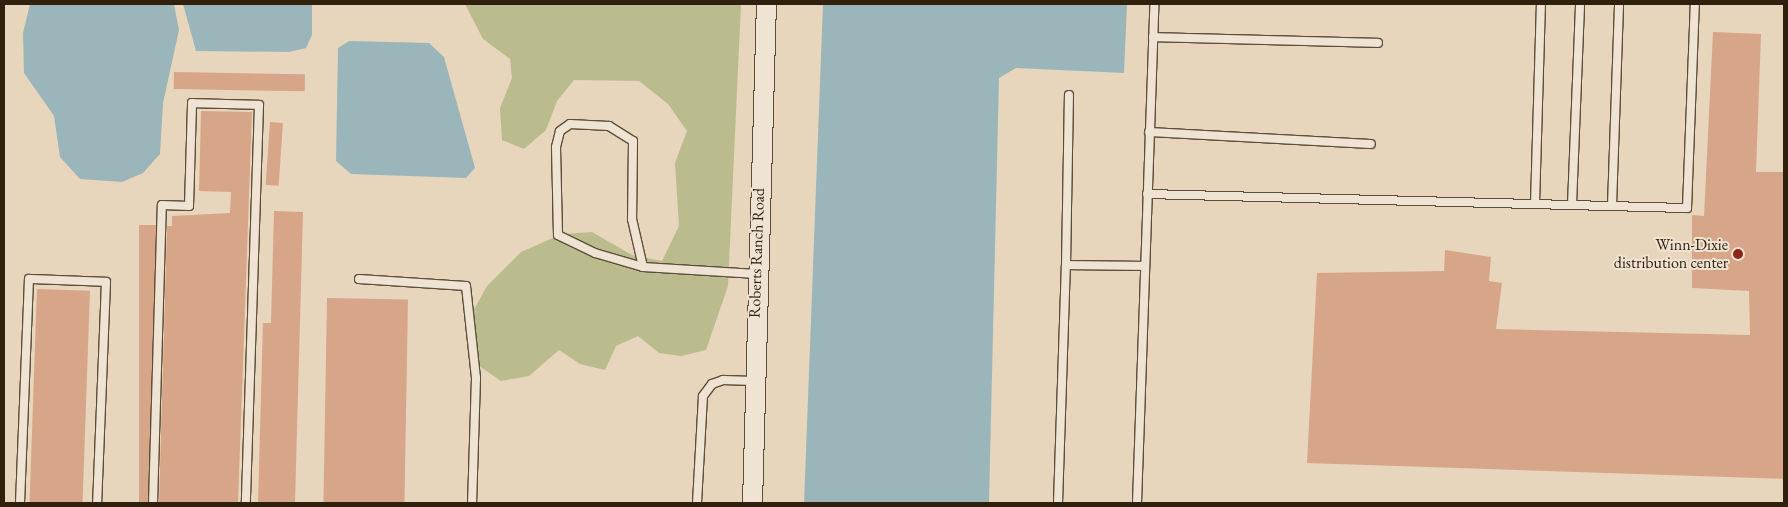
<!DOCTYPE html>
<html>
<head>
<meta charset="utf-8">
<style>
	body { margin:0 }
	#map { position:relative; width:1788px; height:507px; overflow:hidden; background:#e7d5bc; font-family:"EB Garamond",serif }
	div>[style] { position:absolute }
	.green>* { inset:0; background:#bbbc8d }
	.water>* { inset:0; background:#9bb6bb }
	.building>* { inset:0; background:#d7a688; transform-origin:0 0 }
	.roads { filter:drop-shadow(1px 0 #5d4e3a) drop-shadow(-1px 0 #5d4e3a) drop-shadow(0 1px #5d4e3a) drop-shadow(0 -1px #5d4e3a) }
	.service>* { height:8px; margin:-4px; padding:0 4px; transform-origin:4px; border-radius:4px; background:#efe4d3 }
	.tertiary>* { height:19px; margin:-9.5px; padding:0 9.5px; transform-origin:9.5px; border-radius:9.5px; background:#efe4d3 }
	.dots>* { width:14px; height:14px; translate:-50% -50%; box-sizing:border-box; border:2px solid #efe4d3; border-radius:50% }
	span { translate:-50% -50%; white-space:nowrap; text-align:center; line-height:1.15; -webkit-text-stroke:4px #efe4d3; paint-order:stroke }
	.poi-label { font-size:16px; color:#2f210e }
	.right { translate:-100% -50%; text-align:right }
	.street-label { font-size:16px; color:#2f210e }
	.frame { position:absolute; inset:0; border:5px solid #2f210e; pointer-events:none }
</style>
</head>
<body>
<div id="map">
	<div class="green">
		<div style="clip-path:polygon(465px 4px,741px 4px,728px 286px,706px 350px,681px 356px,659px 353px,638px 336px,616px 346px,605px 370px,580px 364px,559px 350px,529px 376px,501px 381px,469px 359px,465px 326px,487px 286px,521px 252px,562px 234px,592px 232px,632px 255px,662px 261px,679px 226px,675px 163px,687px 131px,668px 104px,639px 81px,574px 80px,557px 101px,546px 130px,524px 149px,502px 140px,500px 108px,512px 78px,510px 59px,483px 39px)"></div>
	</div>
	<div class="water">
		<div style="clip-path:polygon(30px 4px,174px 4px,179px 30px,163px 103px,160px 154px,143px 173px,122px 182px,80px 179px,60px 157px,54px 116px,24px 73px,23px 33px)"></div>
		<div style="clip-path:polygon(183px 4px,312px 4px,312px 35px,306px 48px,289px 52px,196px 51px)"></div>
		<div style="clip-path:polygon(823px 4px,1127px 4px,1124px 73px,1016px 68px,999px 78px,989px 503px,804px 503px)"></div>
		<div style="clip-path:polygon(349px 41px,429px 43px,444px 57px,475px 168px,466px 178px,351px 174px,336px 161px,338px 48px)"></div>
	</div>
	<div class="building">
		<div style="clip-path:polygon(1713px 32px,1761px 34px,1756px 172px,1784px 172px,1784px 479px,1307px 463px,1317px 273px,1444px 271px,1445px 250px,1491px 257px,1489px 281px,1502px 283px,1496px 329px,1750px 335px,1749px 291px,1692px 288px,1692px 215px,1704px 216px)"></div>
		<div style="left:174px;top:72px;width:131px;height:17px;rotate:1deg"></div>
		<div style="clip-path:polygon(201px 111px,252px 112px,238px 503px,159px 503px,167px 226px,172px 226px,172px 216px,230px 213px,231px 192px,199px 191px)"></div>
		<div style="left:270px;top:122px;width:13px;height:63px;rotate:4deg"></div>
		<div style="clip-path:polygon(274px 211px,303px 212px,295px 503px,258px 503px,263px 323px,271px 323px)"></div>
		<div style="left:139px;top:225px;width:17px;height:278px"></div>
		<div style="left:37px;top:289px;width:53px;height:214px;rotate:2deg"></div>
		<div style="left:327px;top:298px;width:81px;height:205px;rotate:1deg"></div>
	</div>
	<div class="roads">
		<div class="service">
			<div style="left:1153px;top:37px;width:225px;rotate:1.5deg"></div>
			<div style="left:1149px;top:132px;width:222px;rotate:3.1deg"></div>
			<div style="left:1147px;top:194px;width:540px;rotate:1.49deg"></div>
			<div style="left:1687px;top:208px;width:204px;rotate:-87.8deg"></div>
			<div style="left:1535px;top:204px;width:200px;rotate:-88.3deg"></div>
			<div style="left:1572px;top:205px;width:201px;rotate:-87.7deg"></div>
			<div style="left:1612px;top:206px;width:202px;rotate:-88deg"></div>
			<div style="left:1066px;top:265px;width:170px;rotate:-89deg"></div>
			<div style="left:643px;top:267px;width:50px;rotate:-163.7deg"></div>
			<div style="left:595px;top:253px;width:41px;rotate:-154.1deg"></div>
			<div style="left:558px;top:235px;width:88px;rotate:-91.3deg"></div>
			<div style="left:556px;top:147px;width:16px;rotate:-76deg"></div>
			<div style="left:560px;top:131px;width:12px;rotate:-35deg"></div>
			<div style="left:570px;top:124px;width:39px;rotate:3deg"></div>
			<div style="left:609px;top:126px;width:28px;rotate:32deg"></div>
			<div style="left:633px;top:141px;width:78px;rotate:90.7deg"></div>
			<div style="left:632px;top:219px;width:49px;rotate:77.1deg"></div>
			<div style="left:643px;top:267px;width:114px;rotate:3.5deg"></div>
			<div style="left:359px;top:279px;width:107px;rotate:3.7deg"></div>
			<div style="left:466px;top:286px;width:93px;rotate:83.8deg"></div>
			<div style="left:476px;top:378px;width:125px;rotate:91.8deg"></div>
			<div style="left:20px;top:503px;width:224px;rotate:-87.7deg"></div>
			<div style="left:29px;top:279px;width:77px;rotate:2.2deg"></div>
			<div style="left:106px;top:282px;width:221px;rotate:92.3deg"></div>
			<div style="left:153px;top:503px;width:298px;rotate:-88.3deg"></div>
			<div style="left:162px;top:205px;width:27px;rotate:2deg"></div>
			<div style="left:189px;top:206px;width:103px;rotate:-88.3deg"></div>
			<div style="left:192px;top:103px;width:67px;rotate:1.7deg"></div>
			<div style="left:259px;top:105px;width:398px;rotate:91.9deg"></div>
			<div style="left:697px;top:503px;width:107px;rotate:-86.8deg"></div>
			<div style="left:703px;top:396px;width:15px;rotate:-53deg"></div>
			<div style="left:712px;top:384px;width:12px;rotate:-20deg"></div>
			<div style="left:723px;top:380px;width:31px;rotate:2deg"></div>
			<div style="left:1058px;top:503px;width:238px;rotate:-88.1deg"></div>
			<div style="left:1066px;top:265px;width:79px;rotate:0.7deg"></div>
			<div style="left:1137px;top:503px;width:499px;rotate:-88deg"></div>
		</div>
		<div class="tertiary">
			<div style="left:752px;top:503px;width:499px;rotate:-88.4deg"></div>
		</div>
	</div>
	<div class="dots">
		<div style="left:1738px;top:254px;background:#8f2418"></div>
	</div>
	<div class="poi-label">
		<span class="right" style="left:1728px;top:254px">Winn-Dixie<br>distribution center</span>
	</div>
	<div class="street-label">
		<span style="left:757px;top:253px;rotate:-88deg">Roberts Ranch Road</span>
	</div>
	<div class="frame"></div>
</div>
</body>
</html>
